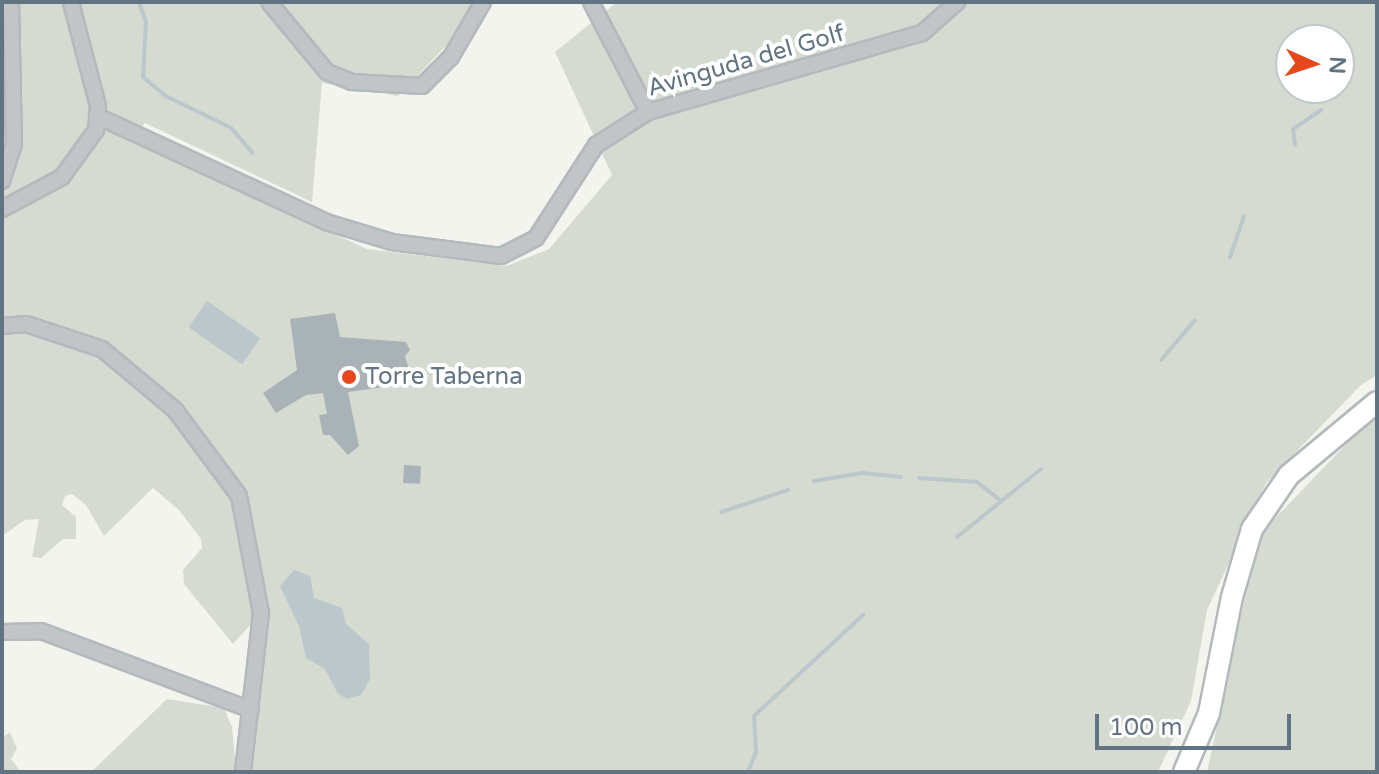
<!DOCTYPE html>
<html>
<head>
<meta charset="utf-8">
<style>
	body { margin:0 }
	#map { position:relative; width:1379px; height:774px; overflow:hidden; background:#f4f4ef; font-family:"Varela Round",sans-serif }
	div>[style] { position:absolute }
	.green>* { inset:0; background:#d5dbd0 }
	.water>* { inset:0; background:#bcc7cc; transform-origin:0 0 }
	.stream>* { height:4px; margin:-2px; padding:0 2px; transform-origin:2px; border-radius:2px; background:#bcc7cc }
	.building>* { inset:0; background:#a9b2b6; transform-origin:0 0 }
	.roads { filter:drop-shadow(2px 0 #b3b9bc) drop-shadow(-2px 0 #b3b9bc) drop-shadow(0 2px #b3b9bc) drop-shadow(0 -2px #b3b9bc) }
	.minor>* { height:14px; margin:-7px; padding:0 7px; transform-origin:7px; border-radius:7px; background:#c1c5c8 }
	.secondary>* { height:20px; margin:-10px; padding:0 10px; transform-origin:10px; border-radius:10px; background:#fff }
	.dots>* { width:22px; height:22px; translate:-50% -50%; box-sizing:border-box; border:4px solid #fff; border-radius:50% }
	span { translate:-50% -50%; white-space:nowrap; text-align:center; line-height:1.15; -webkit-text-stroke:8px #fff; paint-order:stroke }
	.street-label { font-size:24px; color:#627481 }
	.poi-label { font-size:24px; color:#627481 }
	.left { translate:0 -50%; text-align:left }
	.frame { position:absolute; inset:0; border:4px solid #627481; pointer-events:none }
	.north { position:absolute; left:1275px; top:24px; width:80px; height:80px; box-sizing:border-box; background:#fff; border:2px solid #c0c7cd; border-radius:50%; rotate:93deg; font-size:22px; font-weight:700; line-height:32px; text-align:center; color:#627481 }
	.north::after { content:''; display:block; margin:auto; width:28px; height:36px; background:#e6471d; clip-path:polygon(50% 0,100% 100%,50% 72%,0 100%) }
	.scale { position:absolute; left:1095px; top:714px; width:196px; height:36px; box-sizing:border-box; border:4px solid #627481; border-top:0; padding-left:10px; font-size:24px; line-height:28px; white-space:nowrap; color:#627481; -webkit-text-stroke:6px #fff; paint-order:stroke }
</style>
</head>
<body>
<div id="map">
	<div class="green">
		<div style="clip-path:polygon(evenodd,2px 2px,473px 2px,462px 29px,398px 96px,322px 83px,312px 202px,145px 123px,130px 142px,367px 249px,507px 266px,549px 249px,612px 175px,555px 52px,617px 2px,1377px 2px,1377px 375px,1361px 385px,1266px 483px,1207px 610px,1191px 701px,1158px 772px,250px 772px,253px 622px,233px 644px,184px 584px,183px 570px,202px 548px,201px 539px,179px 510px,153px 488px,104px 536px,86px 505px,72px 494px,65px 496px,62px 505px,76px 517px,76px 539px,63px 539px,41px 558px,32px 557px,39px 519px,25px 520px,2px 536px,2px 2px,1291px 40px,1339px 40px,1339px 88px,1291px 88px,1291px 40px)"></div>
		<div style="clip-path:polygon(1377px 419px,1377px 772px,1207px 772px,1258px 536px,1357px 433px)"></div>
		<div style="clip-path:polygon(167px 699px,224px 708px,232px 727px,236px 772px,91px 772px)"></div>
		<div style="clip-path:polygon(10px 732px,17px 749px,11px 759px,21px 772px,2px 772px,2px 738px)"></div>
	</div>
	<div class="water">
		<div style="left:207px;top:301px;width:65px;height:32px;rotate:35deg"></div>
		<div style="clip-path:polygon(294px 570px,310px 576px,314px 598px,342px 608px,346px 624px,369px 644px,370px 679px,361px 695px,347px 699px,338px 694px,325px 669px,306px 658px,299px 626px,280px 586px)"></div>
	</div>
	<div class="stream">
		<div style="left:139px;top:2px;width:21px;rotate:71deg"></div>
		<div style="left:146px;top:22px;width:55px;rotate:93.1deg"></div>
		<div style="left:143px;top:77px;width:30px;rotate:40deg"></div>
		<div style="left:166px;top:96px;width:72px;rotate:26.2deg"></div>
		<div style="left:231px;top:128px;width:33px;rotate:49deg"></div>
		<div style="left:1295px;top:145px;width:16px;rotate:-97deg"></div>
		<div style="left:1293px;top:129px;width:34px;rotate:-34deg"></div>
		<div style="left:1230px;top:257px;width:43px;rotate:-71.1deg"></div>
		<div style="left:1161px;top:360px;width:52px;rotate:-49.6deg"></div>
		<div style="left:919px;top:478px;width:58px;rotate:3.9deg"></div>
		<div style="left:977px;top:482px;width:31px;rotate:38deg"></div>
		<div style="left:814px;top:481px;width:49px;rotate:-9.5deg"></div>
		<div style="left:862px;top:473px;width:39px;rotate:6deg"></div>
		<div style="left:721px;top:512px;width:71px;rotate:-18.2deg"></div>
		<div style="left:957px;top:537px;width:108px;rotate:-39deg"></div>
		<div style="left:748px;top:772px;width:22px;rotate:-68deg"></div>
		<div style="left:756px;top:752px;width:36px;rotate:-93deg"></div>
		<div style="left:754px;top:716px;width:149px;rotate:-42.8deg"></div>
	</div>
	<div class="building">
		<div style="clip-path:polygon(335px 313px,340px 337px,406px 342px,410px 350px,405px 356px,413px 383px,348px 392px,359px 446px,348px 455px,330px 435px,323px 435px,319px 415px,327px 414px,323px 393px,306px 395px,276px 413px,263px 393px,297px 370px,290px 319px)"></div>
		<div style="left:404px;top:465px;width:17px;height:18px;rotate:3deg"></div>
	</div>
	<div class="roads">
		<div class="minor">
			<div style="left:269px;top:2px;width:91px;rotate:50.4deg"></div>
			<div style="left:327px;top:72px;width:27px;rotate:22deg"></div>
			<div style="left:352px;top:82px;width:70px;rotate:3.3deg"></div>
			<div style="left:422px;top:86px;width:41px;rotate:-45deg"></div>
			<div style="left:451px;top:57px;width:64px;rotate:-59.8deg"></div>
			<div style="left:591px;top:2px;width:124px;rotate:62.6deg"></div>
			<div style="left:97px;top:116px;width:252px;rotate:24.8deg"></div>
			<div style="left:326px;top:222px;width:69px;rotate:16.9deg"></div>
			<div style="left:392px;top:242px;width:110px;rotate:7.3deg"></div>
			<div style="left:501px;top:256px;width:39px;rotate:-27deg"></div>
			<div style="left:536px;top:238px;width:111px;rotate:-57.2deg"></div>
			<div style="left:596px;top:145px;width:62px;rotate:-32.4deg"></div>
			<div style="left:648px;top:112px;width:285px;rotate:-16.1deg"></div>
			<div style="left:922px;top:33px;width:47px;rotate:-41.5deg"></div>
			<div style="left:2px;top:181px;width:39px;rotate:-72deg"></div>
			<div style="left:14px;top:144px;width:142px;rotate:-91.2deg"></div>
			<div style="left:2px;top:209px;width:68px;rotate:-28.1deg"></div>
			<div style="left:62px;top:177px;width:58px;rotate:-54.1deg"></div>
			<div style="left:96px;top:130px;width:24px;rotate:-85deg"></div>
			<div style="left:98px;top:106px;width:107px;rotate:-104.6deg"></div>
			<div style="left:2px;top:326px;width:24px;rotate:-5deg"></div>
			<div style="left:26px;top:324px;width:80px;rotate:18.2deg"></div>
			<div style="left:102px;top:349px;width:95px;rotate:39.9deg"></div>
			<div style="left:175px;top:410px;width:107px;rotate:53.3deg"></div>
			<div style="left:239px;top:496px;width:119px;rotate:79.4deg"></div>
			<div style="left:261px;top:613px;width:160px;rotate:96.5deg"></div>
			<div style="left:2px;top:632px;width:39px;rotate:-1deg"></div>
			<div style="left:41px;top:631px;width:224px;rotate:20.6deg"></div>
		</div>
		<div class="secondary">
			<div style="left:1184px;top:772px;width:64px;rotate:-67deg"></div>
			<div style="left:1209px;top:713px;width:118px;rotate:-78.8deg"></div>
			<div style="left:1232px;top:597px;width:71px;rotate:-73.6deg"></div>
			<div style="left:1252px;top:529px;width:65px;rotate:-55.6deg"></div>
			<div style="left:1289px;top:475px;width:114px;rotate:-39.7deg"></div>
		</div>
	</div>
	<div class="dots">
		<div style="left:349px;top:377px;background:#e6471d"></div>
	</div>
	<div class="street-label">
		<span style="left:746px;top:61px;rotate:-16deg">Avinguda del Golf</span>
	</div>
	<div class="poi-label">
		<span class="left" style="left:365px;top:377px">Torre Taberna</span>
	</div>
	<div class="frame"></div>
	<div class="north">N</div>
	<div class="scale">100 m</div>
</div>
</body>
</html>
